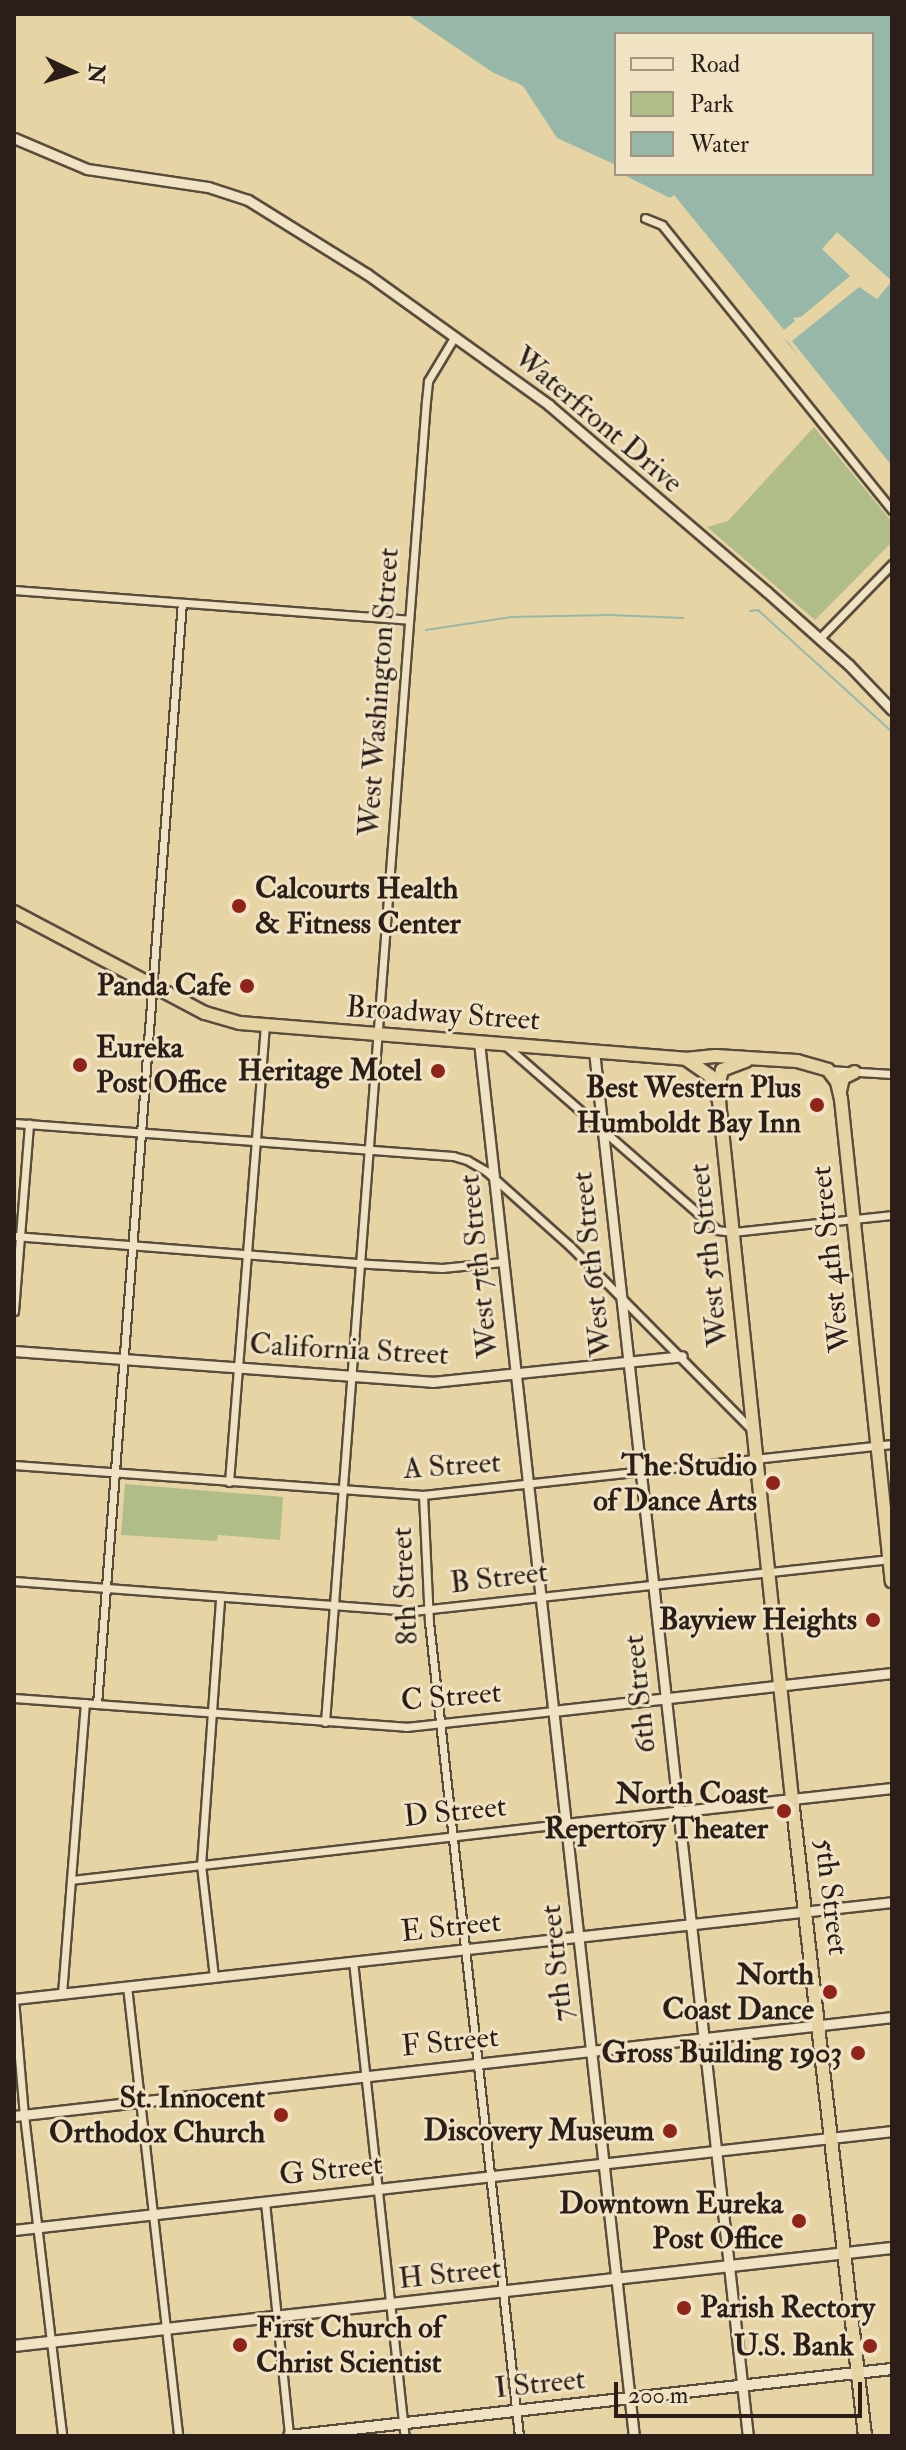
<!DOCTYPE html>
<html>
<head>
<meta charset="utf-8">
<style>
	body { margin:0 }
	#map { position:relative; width:906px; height:2450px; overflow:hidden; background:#e7d4a4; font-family:"IM FELL Double Pica",serif }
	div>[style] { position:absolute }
	.green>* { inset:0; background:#b1bd89 }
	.water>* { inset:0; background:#97b8a9 }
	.pier>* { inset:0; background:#e7d4a4 }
	.stream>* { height:2px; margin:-1px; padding:0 1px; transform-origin:1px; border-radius:1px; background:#97b8a9 }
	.roads { filter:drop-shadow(2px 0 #5a4c3c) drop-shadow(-2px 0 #5a4c3c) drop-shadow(0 2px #5a4c3c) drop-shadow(0 -2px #5a4c3c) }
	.minor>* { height:7px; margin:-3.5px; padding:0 3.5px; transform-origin:3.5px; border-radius:3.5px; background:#efe3c4 }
	.tertiary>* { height:9px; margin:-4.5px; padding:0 4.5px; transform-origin:4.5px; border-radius:4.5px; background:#efe3c4 }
	.secondary>* { height:10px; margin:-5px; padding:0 5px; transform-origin:5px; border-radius:5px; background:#efe3c4 }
	.trunk>* { height:12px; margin:-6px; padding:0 6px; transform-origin:6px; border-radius:6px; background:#e7d4a4 }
	.dots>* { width:22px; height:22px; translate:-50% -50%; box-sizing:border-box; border:4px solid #efe3c4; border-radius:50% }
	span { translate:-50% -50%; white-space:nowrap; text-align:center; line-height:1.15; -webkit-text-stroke:6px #efe3c4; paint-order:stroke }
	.street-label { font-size:30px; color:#2b1e19 }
	.poi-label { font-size:30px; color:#2b1e19; font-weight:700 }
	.left { translate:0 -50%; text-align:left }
	.right { translate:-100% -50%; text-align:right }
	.frame { position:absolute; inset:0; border:16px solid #2b1e19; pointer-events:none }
	.legend { position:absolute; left:614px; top:32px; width:260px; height:144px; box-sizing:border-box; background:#efe3c4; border:2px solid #a19480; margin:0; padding:10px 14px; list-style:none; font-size:24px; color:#2b1e19 }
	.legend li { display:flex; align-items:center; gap:16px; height:40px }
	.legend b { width:40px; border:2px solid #a19480 }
	.north { position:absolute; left:32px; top:32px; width:80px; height:80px; -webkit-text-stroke:6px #efe3c4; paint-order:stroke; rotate:94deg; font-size:22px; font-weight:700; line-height:32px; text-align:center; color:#2b1e19 }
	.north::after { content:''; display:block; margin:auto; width:28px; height:36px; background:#2b1e19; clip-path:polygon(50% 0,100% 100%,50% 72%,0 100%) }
	.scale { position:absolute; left:614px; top:2382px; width:248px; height:36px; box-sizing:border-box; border:4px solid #2b1e19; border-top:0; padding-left:10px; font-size:24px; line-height:28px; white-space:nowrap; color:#2b1e19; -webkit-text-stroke:6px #efe3c4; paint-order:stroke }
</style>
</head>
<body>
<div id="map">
	<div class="green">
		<div style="clip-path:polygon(814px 427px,892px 522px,892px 542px,815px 620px,707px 527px,728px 521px)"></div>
		<div style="clip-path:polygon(125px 1484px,283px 1497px,280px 1540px,218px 1535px,217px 1541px,121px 1535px)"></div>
	</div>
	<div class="water">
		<div style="clip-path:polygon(403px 14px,892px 14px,892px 472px,670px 198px,622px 174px,872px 174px,872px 34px,616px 34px,616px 171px,555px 139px,518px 83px,497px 78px)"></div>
	</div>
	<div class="pier">
		<div style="clip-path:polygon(399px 14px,407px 14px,492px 72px,523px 86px,557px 138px,616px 165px,615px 173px,549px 137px,516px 87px,491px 79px)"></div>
		<div style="clip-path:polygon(674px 195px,784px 330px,795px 321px,793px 318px,801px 317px,850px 276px,822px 249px,837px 232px,892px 281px,877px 299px,859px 287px,792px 341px,892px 466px,892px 476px,827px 398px,789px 343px,772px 329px,667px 200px)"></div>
	</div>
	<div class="stream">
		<div style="left:750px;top:611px;width:8px;rotate:-7deg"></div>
		<div style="left:758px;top:610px;width:181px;rotate:42.3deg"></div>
		<div style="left:426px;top:630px;width:86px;rotate:-8.7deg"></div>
		<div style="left:511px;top:617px;width:98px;rotate:-1.2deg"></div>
		<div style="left:609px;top:615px;width:74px;rotate:2.3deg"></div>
	</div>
	<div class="roads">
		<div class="minor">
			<div style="left:645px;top:218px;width:18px;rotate:22deg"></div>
			<div style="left:662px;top:225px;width:366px;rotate:51.1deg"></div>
			<div style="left:14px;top:590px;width:396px;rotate:4.3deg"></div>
			<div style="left:819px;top:639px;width:105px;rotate:-45.8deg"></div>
			<div style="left:505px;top:1045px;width:281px;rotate:41.1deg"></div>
			<div style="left:717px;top:1230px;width:16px;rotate:7deg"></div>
			<div style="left:733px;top:1232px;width:160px;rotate:-6.1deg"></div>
			<div style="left:828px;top:1070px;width:64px;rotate:3.6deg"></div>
			<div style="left:14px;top:1123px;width:440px;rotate:4.3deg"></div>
			<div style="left:453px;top:1156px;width:15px;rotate:16deg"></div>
			<div style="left:467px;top:1160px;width:22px;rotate:30deg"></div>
			<div style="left:486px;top:1171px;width:113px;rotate:41.8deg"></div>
			<div style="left:570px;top:1246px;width:260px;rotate:45.3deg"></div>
			<div style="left:14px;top:1236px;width:357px;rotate:4.5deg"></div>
			<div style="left:370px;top:1264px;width:72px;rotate:3.2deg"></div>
			<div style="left:442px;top:1268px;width:61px;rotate:-5.6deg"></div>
			<div style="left:14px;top:1311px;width:188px;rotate:-85.4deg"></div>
			<div style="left:14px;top:1465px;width:410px;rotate:4.2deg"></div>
			<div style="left:423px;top:1495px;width:472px;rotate:-6.2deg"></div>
			<div style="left:229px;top:1482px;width:456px;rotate:-85.5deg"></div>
			<div style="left:423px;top:1495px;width:127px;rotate:87.3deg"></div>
			<div style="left:429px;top:1622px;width:819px;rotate:83.69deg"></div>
			<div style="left:14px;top:1581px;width:399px;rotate:4.3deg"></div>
			<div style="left:412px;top:1611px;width:481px;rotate:-6.2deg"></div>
			<div style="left:14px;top:1698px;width:393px;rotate:4.2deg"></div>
			<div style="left:406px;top:1727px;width:148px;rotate:-6.2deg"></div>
			<div style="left:97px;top:1704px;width:1104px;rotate:-85.59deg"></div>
			<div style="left:325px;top:1722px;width:1325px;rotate:-85.63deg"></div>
			<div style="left:426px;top:401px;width:20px;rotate:-84deg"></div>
			<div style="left:428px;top:381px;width:52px;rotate:-59deg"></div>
			<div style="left:71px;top:1880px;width:497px;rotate:-6.5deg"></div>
			<div style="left:353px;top:1961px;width:478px;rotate:83.8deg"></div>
			<div style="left:214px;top:1977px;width:113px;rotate:-96.6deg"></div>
			<div style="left:201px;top:1865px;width:269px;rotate:-85.9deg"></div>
			<div style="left:127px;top:1986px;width:453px;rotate:83.5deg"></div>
			<div style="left:62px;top:1994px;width:292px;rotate:-85.5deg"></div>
			<div style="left:14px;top:1999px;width:116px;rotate:85.1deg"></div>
			<div style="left:24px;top:2115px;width:323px;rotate:83.2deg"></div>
			<div style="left:265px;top:2202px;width:235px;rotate:84.1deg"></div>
		</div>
		<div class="tertiary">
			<div style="left:14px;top:138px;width:79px;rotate:23deg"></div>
			<div style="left:87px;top:169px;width:122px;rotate:8.5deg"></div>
			<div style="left:208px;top:187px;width:42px;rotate:18deg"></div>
			<div style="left:248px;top:200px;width:140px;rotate:31.9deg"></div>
			<div style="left:367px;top:274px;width:224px;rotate:35.7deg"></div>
			<div style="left:549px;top:405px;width:286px;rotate:40.6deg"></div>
			<div style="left:766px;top:591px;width:111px;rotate:41.7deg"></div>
			<div style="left:849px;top:665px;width:62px;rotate:46.3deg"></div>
			<div style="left:479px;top:1042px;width:1403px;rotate:83.66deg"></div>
			<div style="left:594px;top:1051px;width:1394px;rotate:83.66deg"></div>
			<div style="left:14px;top:1351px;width:419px;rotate:4.2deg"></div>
			<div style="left:432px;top:1382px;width:251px;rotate:-5.9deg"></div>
			<div style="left:553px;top:1711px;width:341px;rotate:-6.4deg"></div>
			<div style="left:565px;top:1824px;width:329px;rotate:-6.3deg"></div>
			<div style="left:14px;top:1999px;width:883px;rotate:-6.3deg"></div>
			<div style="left:14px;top:2116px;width:884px;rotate:-6.43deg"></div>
			<div style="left:14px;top:2230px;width:884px;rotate:-6.43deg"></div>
		</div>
		<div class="secondary">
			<div style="left:14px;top:2346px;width:883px;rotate:-6.37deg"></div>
			<div style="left:289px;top:2436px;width:607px;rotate:-6.34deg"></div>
		</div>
		<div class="trunk">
			<div style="left:14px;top:912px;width:216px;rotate:27.9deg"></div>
			<div style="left:205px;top:1013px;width:36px;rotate:16deg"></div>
			<div style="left:240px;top:1023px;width:447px;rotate:4.6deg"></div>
			<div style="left:686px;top:1059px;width:29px;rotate:-6deg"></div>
			<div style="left:715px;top:1056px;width:82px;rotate:3.5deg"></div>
			<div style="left:797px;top:1061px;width:32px;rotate:16deg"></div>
			<div style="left:828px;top:1070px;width:15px;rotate:53deg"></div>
			<div style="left:837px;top:1082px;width:17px;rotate:77deg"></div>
			<div style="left:841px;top:1099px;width:485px;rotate:84deg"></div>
			<div style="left:686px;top:1059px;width:29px;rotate:35deg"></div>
			<div style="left:710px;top:1076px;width:27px;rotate:70deg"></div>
			<div style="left:719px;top:1101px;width:702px;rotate:84.03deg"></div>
			<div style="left:792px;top:1799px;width:641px;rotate:83.46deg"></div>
			<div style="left:717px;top:1089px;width:20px;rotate:-75deg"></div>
			<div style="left:722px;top:1070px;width:26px;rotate:-21deg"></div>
			<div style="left:840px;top:1091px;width:13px;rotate:-77deg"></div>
			<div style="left:843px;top:1078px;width:13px;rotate:-27deg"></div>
		</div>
	</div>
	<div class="dots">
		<div style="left:239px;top:906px;background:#8f2418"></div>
		<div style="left:247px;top:986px;background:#8f2418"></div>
		<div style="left:80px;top:1065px;background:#8f2418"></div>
		<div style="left:438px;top:1071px;background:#8f2418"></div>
		<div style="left:817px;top:1105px;background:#8f2418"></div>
		<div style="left:773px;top:1483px;background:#8f2418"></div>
		<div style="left:873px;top:1620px;background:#8f2418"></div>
		<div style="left:784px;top:1811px;background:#8f2418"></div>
		<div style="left:830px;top:1992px;background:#8f2418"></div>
		<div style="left:858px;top:2053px;background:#8f2418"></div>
		<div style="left:281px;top:2115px;background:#8f2418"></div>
		<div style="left:670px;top:2131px;background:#8f2418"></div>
		<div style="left:799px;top:2221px;background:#8f2418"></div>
		<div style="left:684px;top:2308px;background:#8f2418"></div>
		<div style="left:240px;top:2345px;background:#8f2418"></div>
		<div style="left:870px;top:2346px;background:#8f2418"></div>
	</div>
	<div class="street-label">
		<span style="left:598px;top:420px;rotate:40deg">Waterfront Drive</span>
		<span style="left:379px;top:692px;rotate:-86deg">West Washington Street</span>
		<span style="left:443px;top:1014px;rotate:4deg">Broadway Street</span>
		<span style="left:709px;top:1255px;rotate:-96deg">West 5th Street</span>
		<span style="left:831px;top:1259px;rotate:-96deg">West 4th Street</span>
		<span style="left:592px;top:1264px;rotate:-96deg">West 6th Street</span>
		<span style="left:479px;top:1266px;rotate:-96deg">West 7th Street</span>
		<span style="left:349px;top:1350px;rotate:3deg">California Street</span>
		<span style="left:452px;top:1466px;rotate:-4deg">A Street</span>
		<span style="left:499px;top:1578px;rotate:-7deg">B Street</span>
		<span style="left:405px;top:1586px;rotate:-93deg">8th Street</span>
		<span style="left:640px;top:1694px;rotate:-96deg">6th Street</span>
		<span style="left:451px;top:1697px;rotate:-5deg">C Street</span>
		<span style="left:455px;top:1812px;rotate:-6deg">D Street</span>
		<span style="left:831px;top:1897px;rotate:83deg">5th Street</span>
		<span style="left:451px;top:1927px;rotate:-6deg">E Street</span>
		<span style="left:557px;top:1963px;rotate:-96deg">7th Street</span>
		<span style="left:450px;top:2042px;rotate:-6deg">F Street</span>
		<span style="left:331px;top:2170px;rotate:-6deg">G Street</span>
		<span style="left:450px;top:2274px;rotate:-6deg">H Street</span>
		<span style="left:540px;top:2384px;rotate:-6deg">I Street</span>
	</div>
	<div class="poi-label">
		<span class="left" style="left:255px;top:906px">Calcourts Health<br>&amp; Fitness Center</span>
		<span class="right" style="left:231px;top:986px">Panda Cafe</span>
		<span class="left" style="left:96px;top:1065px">Eureka<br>Post Office</span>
		<span class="right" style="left:422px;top:1071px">Heritage Motel</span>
		<span class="right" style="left:801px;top:1105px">Best Western Plus<br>Humboldt Bay Inn</span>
		<span class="right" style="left:757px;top:1483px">The Studio<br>of Dance Arts</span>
		<span class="right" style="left:857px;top:1620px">Bayview Heights</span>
		<span class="right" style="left:768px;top:1811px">North Coast<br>Repertory Theater</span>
		<span class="right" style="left:814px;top:1992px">North<br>Coast Dance</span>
		<span class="right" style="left:842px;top:2053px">Gross Building 1903</span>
		<span class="right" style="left:265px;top:2115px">St. Innocent<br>Orthodox Church</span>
		<span class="right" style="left:654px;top:2131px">Discovery Museum</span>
		<span class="right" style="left:783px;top:2221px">Downtown Eureka<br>Post Office</span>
		<span class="left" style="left:700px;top:2308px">Parish Rectory</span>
		<span class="left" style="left:256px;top:2345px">First Church of<br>Christ Scientist</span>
		<span class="right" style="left:854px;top:2346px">U.S. Bank</span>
	</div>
	<div class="frame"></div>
	<ul class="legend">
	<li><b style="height:10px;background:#efe3c4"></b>Road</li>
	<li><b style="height:22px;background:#b1bd89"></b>Park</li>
	<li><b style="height:22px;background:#97b8a9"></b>Water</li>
	</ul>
	<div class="north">N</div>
	<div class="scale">200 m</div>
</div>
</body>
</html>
